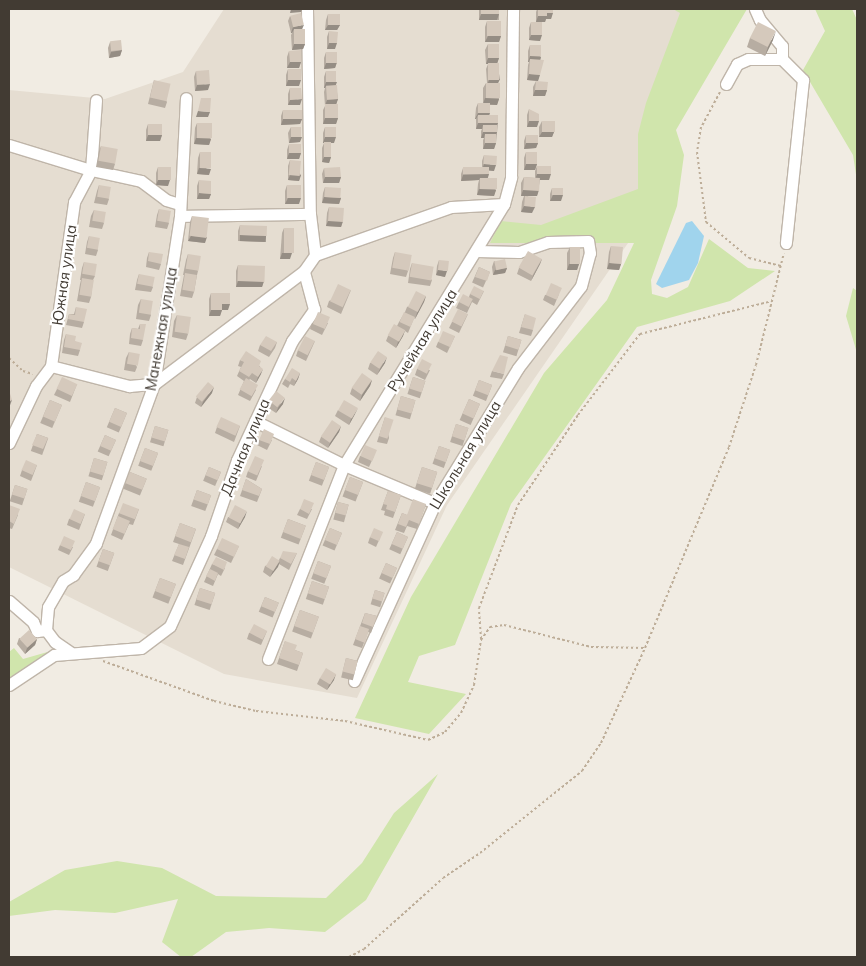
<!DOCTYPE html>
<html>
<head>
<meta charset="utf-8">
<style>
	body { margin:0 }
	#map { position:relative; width:866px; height:966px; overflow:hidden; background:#f1ece3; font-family:Mulish,sans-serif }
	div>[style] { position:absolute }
	.residential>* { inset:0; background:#e5ddd1 }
	.green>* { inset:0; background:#d0e5ac }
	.water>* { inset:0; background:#a0d4ed }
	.path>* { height:2px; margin-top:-1px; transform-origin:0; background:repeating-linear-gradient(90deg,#bdad98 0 2.5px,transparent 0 5px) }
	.roads { filter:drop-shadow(1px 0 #bfb5a9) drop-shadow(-1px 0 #bfb5a9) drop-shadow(0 1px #bfb5a9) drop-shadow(0 -1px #bfb5a9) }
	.minor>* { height:11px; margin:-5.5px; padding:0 5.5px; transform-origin:5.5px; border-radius:5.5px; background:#fff }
	.wall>* { inset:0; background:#b7ada2; transform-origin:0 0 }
	.shaded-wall>* { inset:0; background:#958d84; transform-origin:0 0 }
	.building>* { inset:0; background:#d5c9bc; transform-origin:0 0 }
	span { translate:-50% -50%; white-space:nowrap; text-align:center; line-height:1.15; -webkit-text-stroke:4.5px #fff; paint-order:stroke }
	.street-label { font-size:15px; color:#423b33 }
	.frame { position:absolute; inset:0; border:10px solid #423b33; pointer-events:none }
</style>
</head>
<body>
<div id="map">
	<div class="residential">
		<div style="clip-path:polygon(224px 9px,708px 9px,646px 217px,447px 505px,357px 698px,224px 674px,9px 567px,9px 90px,105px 99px,183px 72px)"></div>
	</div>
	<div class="green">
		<div style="clip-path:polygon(673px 9px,747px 9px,676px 130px,684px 155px,677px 206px,651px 280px,652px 294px,667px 298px,688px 287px,709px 239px,748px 268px,775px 271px,730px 301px,637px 327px,511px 504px,455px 645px,419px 656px,408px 682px,466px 694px,429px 734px,355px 718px,411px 597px,544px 373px,607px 300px,634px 243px,490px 243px,501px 221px,541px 225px,638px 189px,638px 134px,646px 103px,680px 13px)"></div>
		<div style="clip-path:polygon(815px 9px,852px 9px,857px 20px,857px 181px,853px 155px,803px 70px,825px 31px)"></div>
		<div style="clip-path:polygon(853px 288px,857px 291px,857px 353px,846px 316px)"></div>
		<div style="clip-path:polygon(14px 648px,23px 659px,51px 651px,9px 684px,9px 652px)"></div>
		<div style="clip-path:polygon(438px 774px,366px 900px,325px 932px,269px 928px,226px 932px,191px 957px,181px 957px,162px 942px,178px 899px,115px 913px,55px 910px,9px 916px,9px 902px,65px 870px,117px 861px,162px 868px,216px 896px,326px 898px,362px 863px,394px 813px)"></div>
	</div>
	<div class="water">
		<div style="clip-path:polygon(692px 221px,704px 236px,698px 263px,689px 280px,662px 288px,656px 284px,686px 223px)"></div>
	</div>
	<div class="path">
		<div style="left:720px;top:92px;width:40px;rotate:118deg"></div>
		<div style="left:701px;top:127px;width:25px;rotate:99deg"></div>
		<div style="left:697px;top:152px;width:71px;rotate:82.7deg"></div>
		<div style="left:706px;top:222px;width:56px;rotate:39.9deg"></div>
		<div style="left:749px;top:258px;width:33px;rotate:14deg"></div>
		<div style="left:9px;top:358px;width:19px;rotate:43deg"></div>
		<div style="left:23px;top:371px;width:10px;rotate:17deg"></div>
		<div style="left:481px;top:639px;width:31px;rotate:-94deg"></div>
		<div style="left:479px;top:608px;width:110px;rotate:-69.3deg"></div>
		<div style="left:518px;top:505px;width:108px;rotate:-56.3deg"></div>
		<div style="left:578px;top:415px;width:102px;rotate:-52.6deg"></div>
		<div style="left:640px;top:334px;width:136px;rotate:-14deg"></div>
		<div style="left:103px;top:661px;width:118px;rotate:19.8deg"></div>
		<div style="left:214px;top:701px;width:43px;rotate:13.4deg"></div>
		<div style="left:256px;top:711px;width:90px;rotate:6.4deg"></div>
		<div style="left:345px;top:721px;width:85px;rotate:12.9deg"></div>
		<div style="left:428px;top:740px;width:19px;rotate:-25deg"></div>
		<div style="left:445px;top:732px;width:25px;rotate:-50deg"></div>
		<div style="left:461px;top:713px;width:31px;rotate:-65deg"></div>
		<div style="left:474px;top:685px;width:46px;rotate:-81.2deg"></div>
		<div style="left:481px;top:640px;width:16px;rotate:-55deg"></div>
		<div style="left:490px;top:627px;width:14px;rotate:-8deg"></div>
		<div style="left:504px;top:625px;width:90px;rotate:14.2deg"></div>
		<div style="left:591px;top:647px;width:54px;rotate:1.1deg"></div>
		<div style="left:349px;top:957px;width:17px;rotate:-28deg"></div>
		<div style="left:364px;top:949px;width:106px;rotate:-41.9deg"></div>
		<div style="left:443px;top:878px;width:45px;rotate:-34deg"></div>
		<div style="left:480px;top:853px;width:131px;rotate:-38.8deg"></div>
		<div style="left:582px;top:771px;width:34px;rotate:-56deg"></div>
		<div style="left:601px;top:743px;width:105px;rotate:-65.1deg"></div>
		<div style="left:645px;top:648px;width:218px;rotate:-67.3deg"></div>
		<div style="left:729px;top:447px;width:86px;rotate:-71.8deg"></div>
		<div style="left:756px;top:365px;width:115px;rotate:-76deg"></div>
	</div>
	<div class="roads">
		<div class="minor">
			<div style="left:307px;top:9px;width:205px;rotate:89.2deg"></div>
			<div style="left:310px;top:214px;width:41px;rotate:83deg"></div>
			<div style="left:755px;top:9px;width:12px;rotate:66deg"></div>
			<div style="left:760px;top:20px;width:34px;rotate:50deg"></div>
			<div style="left:782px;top:46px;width:13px;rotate:90deg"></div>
			<div style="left:782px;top:59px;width:30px;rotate:45deg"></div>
			<div style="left:803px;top:80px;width:164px;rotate:96deg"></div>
			<div style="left:726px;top:84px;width:23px;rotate:-61deg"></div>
			<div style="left:737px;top:64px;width:12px;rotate:-24deg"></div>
			<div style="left:748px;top:59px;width:34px"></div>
			<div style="left:9px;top:145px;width:86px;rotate:17deg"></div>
			<div style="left:91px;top:170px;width:51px;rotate:12.4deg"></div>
			<div style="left:141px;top:181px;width:31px;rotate:37deg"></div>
			<div style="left:166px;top:200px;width:14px;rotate:17deg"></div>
			<div style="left:180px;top:216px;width:130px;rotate:-0.9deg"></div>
			<div style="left:51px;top:366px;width:81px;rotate:14.4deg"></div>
			<div style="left:129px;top:386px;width:25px;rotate:-5deg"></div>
			<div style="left:154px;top:384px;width:188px;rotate:-37deg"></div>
			<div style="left:304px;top:271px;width:19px;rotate:-55deg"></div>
			<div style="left:315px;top:255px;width:144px;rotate:-19.4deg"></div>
			<div style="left:451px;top:207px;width:53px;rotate:-3.2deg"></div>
			<div style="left:255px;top:421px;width:99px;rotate:26.3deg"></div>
			<div style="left:344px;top:465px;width:99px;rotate:22.7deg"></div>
			<div style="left:9px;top:443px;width:63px;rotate:-64.7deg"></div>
			<div style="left:36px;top:386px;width:25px;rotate:-53deg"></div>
			<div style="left:51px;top:366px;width:166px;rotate:-82deg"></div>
			<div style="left:74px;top:202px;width:36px;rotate:-62deg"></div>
			<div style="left:91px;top:170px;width:70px;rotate:-85.9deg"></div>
			<div style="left:9px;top:601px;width:32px;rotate:41deg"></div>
			<div style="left:33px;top:622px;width:10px;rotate:66deg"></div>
			<div style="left:37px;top:631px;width:9px;rotate:-6deg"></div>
			<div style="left:70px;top:652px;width:18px;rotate:-146deg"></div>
			<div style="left:55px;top:642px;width:15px;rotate:-127deg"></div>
			<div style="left:46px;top:630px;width:23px;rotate:-85deg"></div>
			<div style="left:48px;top:607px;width:30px;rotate:-60deg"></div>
			<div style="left:63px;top:581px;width:12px;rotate:-31deg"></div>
			<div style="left:73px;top:575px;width:39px;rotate:-54deg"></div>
			<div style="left:96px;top:543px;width:169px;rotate:-70deg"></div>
			<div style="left:154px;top:384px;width:170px;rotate:-81.2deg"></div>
			<div style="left:180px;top:216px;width:118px;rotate:-87.1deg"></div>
			<div style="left:268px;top:659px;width:208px;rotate:-68.6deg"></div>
			<div style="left:344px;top:465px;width:306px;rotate:-58.5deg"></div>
			<div style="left:504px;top:204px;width:28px;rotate:-75deg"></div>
			<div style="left:511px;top:177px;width:168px;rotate:-89.3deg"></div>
			<div style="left:354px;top:681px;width:196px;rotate:-65.5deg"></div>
			<div style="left:435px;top:503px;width:158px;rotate:-58.4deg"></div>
			<div style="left:518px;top:368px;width:103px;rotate:-52.5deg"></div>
			<div style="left:581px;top:286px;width:34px;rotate:-75deg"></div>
			<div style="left:590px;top:253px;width:12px;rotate:-99deg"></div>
			<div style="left:588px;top:241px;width:40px;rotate:178.6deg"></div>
			<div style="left:548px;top:242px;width:31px;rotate:161deg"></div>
			<div style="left:519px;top:252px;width:42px;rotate:-178.6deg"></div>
			<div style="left:9px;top:685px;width:54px;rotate:-33.7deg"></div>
			<div style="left:54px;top:655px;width:87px;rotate:-4.6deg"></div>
			<div style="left:141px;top:648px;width:36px;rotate:-37deg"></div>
			<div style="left:170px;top:626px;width:99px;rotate:-65.5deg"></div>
			<div style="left:211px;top:536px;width:80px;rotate:-71.1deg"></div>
			<div style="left:237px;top:460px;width:131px;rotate:-65.2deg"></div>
			<div style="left:292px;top:341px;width:39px;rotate:-55deg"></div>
			<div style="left:314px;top:309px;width:39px;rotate:-105deg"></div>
		</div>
	</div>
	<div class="wall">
		<div style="left:479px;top:9px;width:20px;height:11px"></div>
		<div style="clip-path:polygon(537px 9px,553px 9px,551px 19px,546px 19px,545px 22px,536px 22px,536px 12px)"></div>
		<div style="clip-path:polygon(328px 14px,340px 25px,337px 30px,325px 30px,326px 20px)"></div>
		<div style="clip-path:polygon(290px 16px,302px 29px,305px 44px,303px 49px,292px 50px,291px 35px,292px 33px,291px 33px,288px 21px)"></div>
		<div style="clip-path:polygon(487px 21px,501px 36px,499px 42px,485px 42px,485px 27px)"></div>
		<div style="clip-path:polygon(531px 22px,540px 41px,529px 40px,529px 28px)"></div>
		<div style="clip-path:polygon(329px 31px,335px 49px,327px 49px,327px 37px)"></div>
		<div style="clip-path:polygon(750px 38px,773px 40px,765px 56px,747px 47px)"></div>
		<div style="clip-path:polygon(110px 42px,122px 50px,120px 56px,109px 58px,108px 48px)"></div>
		<div style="clip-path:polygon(488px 44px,499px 58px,497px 63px,500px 79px,498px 83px,499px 99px,497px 105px,490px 105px,489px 115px,498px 123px,496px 143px,494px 149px,483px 149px,483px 140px,484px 138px,481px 138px,481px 131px,482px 129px,476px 129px,476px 119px,475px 119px,476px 108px,478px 103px,483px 103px,483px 88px,486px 83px,487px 83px,486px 69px,488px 64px,486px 64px,485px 50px)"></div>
		<div style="clip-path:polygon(530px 45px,541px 57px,538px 81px,527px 80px,528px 65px,529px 62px,528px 62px,528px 51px)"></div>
		<div style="clip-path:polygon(289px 51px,301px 62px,299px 68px,287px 68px,287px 57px)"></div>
		<div style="clip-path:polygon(326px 52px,337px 62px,335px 68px,324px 69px,324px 58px)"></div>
		<div style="clip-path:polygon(288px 69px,299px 86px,286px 86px,286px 75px)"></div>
		<div style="clip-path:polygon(196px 71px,208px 90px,195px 91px,194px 77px)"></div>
		<div style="clip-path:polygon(326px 71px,336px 85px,338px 99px,336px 104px,338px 118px,336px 124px,323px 124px,323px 110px,325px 106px,324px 92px,325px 88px,324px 88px,324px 77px)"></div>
		<div style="clip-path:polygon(154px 80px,167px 102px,165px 108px,148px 104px)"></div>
		<div style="clip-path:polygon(536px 81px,547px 90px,545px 96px,533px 96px,533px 87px)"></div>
		<div style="clip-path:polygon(290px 88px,300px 105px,288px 105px,288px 94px)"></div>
		<div style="clip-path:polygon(529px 109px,537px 127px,527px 127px,527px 115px)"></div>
		<div style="clip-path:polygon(283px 110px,302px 119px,300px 124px,281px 125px,281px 116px)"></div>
		<div style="clip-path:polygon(542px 121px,554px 132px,552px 137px,539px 137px,539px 127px)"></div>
		<div style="clip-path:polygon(197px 123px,211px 139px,209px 145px,194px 144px,195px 128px)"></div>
		<div style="clip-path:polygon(148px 124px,162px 135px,160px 141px,146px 141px,146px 130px)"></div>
		<div style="clip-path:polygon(291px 127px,300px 142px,289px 143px,288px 133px)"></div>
		<div style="clip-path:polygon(325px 127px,334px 143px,331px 143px,331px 157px,329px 163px,322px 162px,322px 148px,324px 143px,323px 143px,323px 133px)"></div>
		<div style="clip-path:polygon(526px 135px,538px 143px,536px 148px,524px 149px,524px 141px)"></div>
		<div style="clip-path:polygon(289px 144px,301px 153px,299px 159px,287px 159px,287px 150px)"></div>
		<div style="clip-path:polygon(101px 146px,115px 164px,113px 170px,96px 167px,99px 151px)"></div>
		<div style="clip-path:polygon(200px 152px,209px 175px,197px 174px,198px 158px)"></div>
		<div style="clip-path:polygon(526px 152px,537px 164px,535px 170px,524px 170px,524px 158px)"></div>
		<div style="clip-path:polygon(484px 155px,494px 171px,489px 170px,488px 178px,496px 190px,494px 196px,477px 195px,478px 184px,479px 180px,461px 181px,461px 174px,463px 168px,482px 167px,482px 161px)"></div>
		<div style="clip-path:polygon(290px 160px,301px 175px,299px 181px,288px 180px,288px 166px)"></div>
		<div style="clip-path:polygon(537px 166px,549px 180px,540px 180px,537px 196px,528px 196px,532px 213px,521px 212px,522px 202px,524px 196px,521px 196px,521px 183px,524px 177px,535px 178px,535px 171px)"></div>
		<div style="clip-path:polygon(158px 167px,168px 186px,156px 185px,156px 173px)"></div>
		<div style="clip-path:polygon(324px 168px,341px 177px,339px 183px,323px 183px,322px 174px)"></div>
		<div style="clip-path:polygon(199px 180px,211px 194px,209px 199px,197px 199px,197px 186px)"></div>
		<div style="clip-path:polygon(99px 185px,109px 199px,107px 205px,94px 203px,97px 191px)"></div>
		<div style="clip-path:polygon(287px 185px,299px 204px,285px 204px,285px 191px)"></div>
		<div style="clip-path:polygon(325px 187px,341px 198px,339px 204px,322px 203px,323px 193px)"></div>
		<div style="clip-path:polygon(552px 188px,561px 201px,550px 201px,550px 194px)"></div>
		<div style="clip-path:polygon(329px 207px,343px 221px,341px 227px,326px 226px,327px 213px)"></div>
		<div style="clip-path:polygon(159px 209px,169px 223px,167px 229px,155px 227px,157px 215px)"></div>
		<div style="clip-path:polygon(94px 210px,104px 223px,102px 229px,89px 227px,91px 216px)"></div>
		<div style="clip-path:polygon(192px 216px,205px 243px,188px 241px,190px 222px)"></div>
		<div style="clip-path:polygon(240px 225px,266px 236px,264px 242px,238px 241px,238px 231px)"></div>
		<div style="clip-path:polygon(284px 228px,290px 259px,280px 259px,282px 233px)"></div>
		<div style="clip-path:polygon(89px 236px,98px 250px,96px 256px,85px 254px,87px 242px)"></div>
		<div style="clip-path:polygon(611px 246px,621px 264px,619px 270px,607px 269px,609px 252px)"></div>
		<div style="clip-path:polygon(570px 247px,579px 264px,577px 270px,567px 270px,567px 253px)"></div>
		<div style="clip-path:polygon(149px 252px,161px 264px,159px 270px,146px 267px,147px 258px)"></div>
		<div style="clip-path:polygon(395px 252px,408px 271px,406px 277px,390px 274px,393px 258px)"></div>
		<div style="clip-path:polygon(188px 254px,198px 271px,197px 275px,194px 292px,192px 298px,180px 296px,184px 275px,183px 275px,186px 260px)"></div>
		<div style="clip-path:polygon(542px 259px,540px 264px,531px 281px,517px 274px,519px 268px)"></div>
		<div style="clip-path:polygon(439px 260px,445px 277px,436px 275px,437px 266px)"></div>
		<div style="clip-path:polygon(494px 261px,507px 268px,505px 273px,493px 275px,492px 267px)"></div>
		<div style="clip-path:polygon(84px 262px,95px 276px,93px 280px,91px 297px,89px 303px,77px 301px,80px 284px,81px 280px,80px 280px,82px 268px)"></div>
		<div style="clip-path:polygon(412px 263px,432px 280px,430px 286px,408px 283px,410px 269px)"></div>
		<div style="clip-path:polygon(238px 265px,264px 281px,262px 287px,236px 287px,236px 271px)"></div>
		<div style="left:479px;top:267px;width:12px;height:17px;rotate:24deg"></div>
		<div style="clip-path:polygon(139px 274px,153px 287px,151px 292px,135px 290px,137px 280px)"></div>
		<div style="clip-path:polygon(351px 290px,341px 314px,327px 307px,329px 301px)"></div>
		<div style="clip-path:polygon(484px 291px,477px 305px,472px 302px,467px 313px,456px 308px,459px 302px,469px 297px,470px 294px)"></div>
		<div style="clip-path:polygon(211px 293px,228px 310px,222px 310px,220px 316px,209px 316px,209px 299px)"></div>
		<div style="clip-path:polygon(559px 294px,554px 306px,543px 300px,545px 295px)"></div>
		<div style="clip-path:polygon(426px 296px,424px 302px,415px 319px,414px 318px,408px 333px,405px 331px,403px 336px,396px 348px,386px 341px,388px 336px,397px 326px,399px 322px,405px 312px,407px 307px)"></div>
		<div style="clip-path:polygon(141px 299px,151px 315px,149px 321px,136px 319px,138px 305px)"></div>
		<div style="clip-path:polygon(76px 307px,84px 322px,82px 328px,66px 325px,69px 314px,74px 314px)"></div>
		<div style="clip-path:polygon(468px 314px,459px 333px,449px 328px,452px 322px)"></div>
		<div style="clip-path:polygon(525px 314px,533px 330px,531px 336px,519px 333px)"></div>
		<div style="clip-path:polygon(177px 315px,188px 334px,186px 340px,172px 337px,174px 321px)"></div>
		<div style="clip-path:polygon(312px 323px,328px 323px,322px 335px,310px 329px)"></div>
		<div style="clip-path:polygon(140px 324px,143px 340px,141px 346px,129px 344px,130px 334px,132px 328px,138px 329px)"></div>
		<div style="clip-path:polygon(66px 334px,75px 341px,80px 350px,78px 356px,62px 353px,64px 340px)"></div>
		<div style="clip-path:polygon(455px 336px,447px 353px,436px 347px,438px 342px)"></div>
		<div style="left:508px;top:336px;width:14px;height:17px;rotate:17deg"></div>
		<div style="clip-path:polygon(315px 341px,306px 361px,296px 356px,298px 350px)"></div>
		<div style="clip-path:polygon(277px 342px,275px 348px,269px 357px,258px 351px,260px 345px)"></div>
		<div style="clip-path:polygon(129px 352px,137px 367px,135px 372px,124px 370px,126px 358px)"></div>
		<div style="clip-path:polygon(240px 360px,260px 366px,261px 374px,256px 383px,250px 379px,249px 380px,256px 390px,250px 401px,238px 395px,244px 381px,237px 376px,241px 367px,238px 366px)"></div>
		<div style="clip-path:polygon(370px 363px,385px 363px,377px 375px,368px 369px)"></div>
		<div style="clip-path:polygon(417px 369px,430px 370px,425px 380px,415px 375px)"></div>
		<div style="clip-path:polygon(492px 371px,504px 374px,502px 379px,490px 377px)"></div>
		<div style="clip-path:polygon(300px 373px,298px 379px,294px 386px,290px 384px,288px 388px,282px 384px,285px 379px)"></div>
		<div style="left:413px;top:377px;width:13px;height:18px;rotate:18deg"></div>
		<div style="clip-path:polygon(372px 380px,370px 386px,360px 401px,350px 394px,352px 388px)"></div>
		<div style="left:479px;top:380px;width:14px;height:17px;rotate:21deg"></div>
		<div style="clip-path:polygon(77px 384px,70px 402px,54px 395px,57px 389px)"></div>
		<div style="clip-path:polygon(212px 393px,201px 407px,195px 403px,197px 397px)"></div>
		<div style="left:401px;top:396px;width:15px;height:20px;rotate:16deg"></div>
		<div style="left:469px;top:399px;width:12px;height:23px;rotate:24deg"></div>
		<div style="left:50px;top:400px;width:13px;height:25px;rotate:23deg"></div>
		<div style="clip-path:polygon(269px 401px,283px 404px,276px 413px,267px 407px)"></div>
		<div style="left:115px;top:408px;width:13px;height:21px;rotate:23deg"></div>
		<div style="clip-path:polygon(338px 410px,355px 414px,349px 425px,335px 416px)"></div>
		<div style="clip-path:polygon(385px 417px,389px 438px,387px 444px,377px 442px)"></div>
		<div style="left:456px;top:424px;width:13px;height:19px;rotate:18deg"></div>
		<div style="left:155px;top:426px;width:14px;height:17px;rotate:17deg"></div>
		<div style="clip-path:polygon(240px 426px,234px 442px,215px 433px,217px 427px)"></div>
		<div style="clip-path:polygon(341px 426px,339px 432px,328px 448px,319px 442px,321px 437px)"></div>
		<div style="left:37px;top:434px;width:12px;height:18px;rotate:20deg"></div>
		<div style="left:105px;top:435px;width:12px;height:18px;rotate:24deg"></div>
		<div style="clip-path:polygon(259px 440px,272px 440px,267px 450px,257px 445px)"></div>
		<div style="left:439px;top:446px;width:12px;height:19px;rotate:20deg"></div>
		<div style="left:145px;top:448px;width:14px;height:19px;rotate:21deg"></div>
		<div style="clip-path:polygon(360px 456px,374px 456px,369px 467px,358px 462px)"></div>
		<div style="left:94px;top:458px;width:14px;height:19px;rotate:17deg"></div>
		<div style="left:316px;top:462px;width:14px;height:20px;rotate:21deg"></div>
		<div style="clip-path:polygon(37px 465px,31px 481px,20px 476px,22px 470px)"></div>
		<div style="clip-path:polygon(262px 466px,256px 481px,246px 477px,248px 471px)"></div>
		<div style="left:209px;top:467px;width:13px;height:15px;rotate:23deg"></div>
		<div style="left:422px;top:467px;width:16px;height:23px;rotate:18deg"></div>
		<div style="left:130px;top:472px;width:18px;height:18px;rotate:22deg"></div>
		<div style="left:350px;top:477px;width:14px;height:21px;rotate:21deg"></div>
		<div style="clip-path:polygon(246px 479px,262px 489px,257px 502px,240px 496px)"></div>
		<div style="left:86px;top:482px;width:15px;height:21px;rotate:20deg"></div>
		<div style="left:15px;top:485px;width:13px;height:17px;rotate:18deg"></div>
		<div style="left:197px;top:490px;width:15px;height:17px;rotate:20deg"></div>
		<div style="clip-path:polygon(388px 491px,401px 495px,393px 518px,384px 515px,385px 511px,381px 510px)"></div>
		<div style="left:338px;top:502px;width:11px;height:18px;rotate:15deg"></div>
		<div style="clip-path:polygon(426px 504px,417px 529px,407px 526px,404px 533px,395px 530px,402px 513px,407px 515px)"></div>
		<div style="clip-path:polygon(9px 505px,18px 515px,12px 529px,9px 528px)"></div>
		<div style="clip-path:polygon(139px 509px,133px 525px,129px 524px,122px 540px,111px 535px,119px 513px)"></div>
		<div style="clip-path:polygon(300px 509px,312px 509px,307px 519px,297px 515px)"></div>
		<div style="clip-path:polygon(85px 514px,79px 530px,67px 525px,69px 519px)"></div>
		<div style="clip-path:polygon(228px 517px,245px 517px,238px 529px,226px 522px)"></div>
		<div style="left:288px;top:519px;width:19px;height:20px;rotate:21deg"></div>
		<div style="clip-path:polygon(180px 523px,196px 529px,183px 565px,172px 561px,179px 544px,173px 542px)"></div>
		<div style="left:330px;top:528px;width:13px;height:19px;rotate:23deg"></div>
		<div style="left:397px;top:532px;width:12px;height:19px;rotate:24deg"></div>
		<div style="clip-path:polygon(370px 537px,380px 538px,376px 547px,368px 543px)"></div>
		<div style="clip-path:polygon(60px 545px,73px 547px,69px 555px,58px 550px)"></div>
		<div style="clip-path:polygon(239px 546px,231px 563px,214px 555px,217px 549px)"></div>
		<div style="left:103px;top:549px;width:12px;height:19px;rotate:20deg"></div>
		<div style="clip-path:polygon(297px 553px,289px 570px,279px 564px,270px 577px,263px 572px,265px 566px,279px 560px,280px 558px)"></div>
		<div style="left:318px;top:561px;width:14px;height:19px;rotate:21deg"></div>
		<div style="left:386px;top:563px;width:12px;height:17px;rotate:24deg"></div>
		<div style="clip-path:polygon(212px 564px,225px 568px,221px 576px,218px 574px,213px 586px,204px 582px)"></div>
		<div style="left:160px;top:578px;width:17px;height:21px;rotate:21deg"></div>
		<div style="left:312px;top:581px;width:18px;height:19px;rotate:19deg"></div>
		<div style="left:200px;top:588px;width:16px;height:18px;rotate:18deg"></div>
		<div style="left:375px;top:590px;width:10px;height:15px;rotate:17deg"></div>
		<div style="left:265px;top:597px;width:15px;height:16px;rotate:23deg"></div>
		<div style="left:300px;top:610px;width:20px;height:23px;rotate:20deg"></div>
		<div style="clip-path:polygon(365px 613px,377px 616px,371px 633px,368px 632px,362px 648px,353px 645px)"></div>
		<div style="clip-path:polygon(267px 631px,261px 645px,247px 639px,249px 633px)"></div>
		<div style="clip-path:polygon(19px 638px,37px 639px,35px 645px,25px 654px,17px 644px)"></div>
		<div style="clip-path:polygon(285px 641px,295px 650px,303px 653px,297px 671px,277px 664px)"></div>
		<div style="left:346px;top:658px;width:12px;height:20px;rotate:14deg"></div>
		<div style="clip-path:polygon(320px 678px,334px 680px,327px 690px,317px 684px)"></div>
	</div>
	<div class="shaded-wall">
		<div style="clip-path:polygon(291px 9px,302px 9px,301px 12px,290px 13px)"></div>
		<div style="clip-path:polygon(547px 13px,553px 13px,551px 19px,546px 19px,545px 22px,536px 22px,538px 16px)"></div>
		<div style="clip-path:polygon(481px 14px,499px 14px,497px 20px,479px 20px)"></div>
		<div style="clip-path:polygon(304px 25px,301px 31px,294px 29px,292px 33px,291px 33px,293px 27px)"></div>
		<div style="clip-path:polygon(328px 25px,340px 25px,337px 30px,325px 30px)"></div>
		<div style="clip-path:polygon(776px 31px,773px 40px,765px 56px,768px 47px)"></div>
		<div style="clip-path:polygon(531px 35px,542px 35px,540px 41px,529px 40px)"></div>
		<div style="clip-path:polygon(488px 36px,501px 36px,499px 42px,485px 42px)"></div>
		<div style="clip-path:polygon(329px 43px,337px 43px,335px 49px,327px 49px)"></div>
		<div style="clip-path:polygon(294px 44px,305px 44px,303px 49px,292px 50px)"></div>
		<div style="clip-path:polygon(122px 50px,120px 56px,109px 58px,111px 52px)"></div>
		<div style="clip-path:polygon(530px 56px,541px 57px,539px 62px,530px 59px,529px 62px,528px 62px)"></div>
		<div style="clip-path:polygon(488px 58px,499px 58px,497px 64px,486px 64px)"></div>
		<div style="clip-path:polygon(290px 62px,301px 62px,299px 68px,287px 68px)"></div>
		<div style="clip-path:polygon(337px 62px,335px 68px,324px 69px,326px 63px)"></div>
		<div style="clip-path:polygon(529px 74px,540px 75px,538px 81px,527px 80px)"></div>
		<div style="clip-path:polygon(500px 79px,497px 85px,487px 85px,489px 80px)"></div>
		<div style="clip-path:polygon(288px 80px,301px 80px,299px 86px,286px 86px)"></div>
		<div style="clip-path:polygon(326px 82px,337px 82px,335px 87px,326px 86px,325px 88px,324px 88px)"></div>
		<div style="clip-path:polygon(210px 84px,208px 90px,195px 91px,197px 85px)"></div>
		<div style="clip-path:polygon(535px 90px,547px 90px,545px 96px,533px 96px)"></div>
		<div style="clip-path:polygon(485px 98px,499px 99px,497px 105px,483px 104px)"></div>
		<div style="clip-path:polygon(302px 99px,300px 105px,288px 105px,290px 100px)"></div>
		<div style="clip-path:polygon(338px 99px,336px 105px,325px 104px,325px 106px,327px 100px)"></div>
		<div style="clip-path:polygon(198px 111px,210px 112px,208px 117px,196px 117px)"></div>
		<div style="clip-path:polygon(478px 113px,490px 113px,488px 119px,478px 115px,476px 119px,475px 119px)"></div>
		<div style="clip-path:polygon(325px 118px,338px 118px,336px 124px,323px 124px)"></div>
		<div style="clip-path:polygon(283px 119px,302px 119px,300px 124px,281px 125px)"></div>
		<div style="clip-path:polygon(529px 121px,539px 121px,537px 127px,527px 127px)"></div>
		<div style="clip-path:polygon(478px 123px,498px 123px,495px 129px,483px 125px,482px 129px,476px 129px)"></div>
		<div style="clip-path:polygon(483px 132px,497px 132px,495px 138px,485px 134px,484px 138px,481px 138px)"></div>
		<div style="clip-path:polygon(542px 132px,554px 132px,552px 137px,539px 137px)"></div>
		<div style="clip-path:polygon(148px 135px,162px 135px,160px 141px,146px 141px)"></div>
		<div style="clip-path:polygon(291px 137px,302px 137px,300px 142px,289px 143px)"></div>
		<div style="clip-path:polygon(325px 137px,336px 137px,334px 143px,323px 143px)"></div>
		<div style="clip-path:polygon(196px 138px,211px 139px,209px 145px,194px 144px)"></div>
		<div style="clip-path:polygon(485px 143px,496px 143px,494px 149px,483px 149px)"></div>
		<div style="clip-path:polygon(526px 143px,538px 143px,536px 148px,524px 149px)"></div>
		<div style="clip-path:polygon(289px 153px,301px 153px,299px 159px,287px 159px)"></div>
		<div style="clip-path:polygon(324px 157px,331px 157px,329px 163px,322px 162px)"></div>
		<div style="clip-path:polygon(484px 164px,496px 165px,494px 171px,482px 170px)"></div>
		<div style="clip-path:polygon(526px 164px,537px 164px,535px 170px,524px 170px)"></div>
		<div style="clip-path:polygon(199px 168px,211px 169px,209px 175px,197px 174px)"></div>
		<div style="clip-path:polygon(489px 174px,487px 180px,480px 178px,479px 180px,461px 181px,463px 175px)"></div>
		<div style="clip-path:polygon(537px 174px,551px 174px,549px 180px,535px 180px)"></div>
		<div style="clip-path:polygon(290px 175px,301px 175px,299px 181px,288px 180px)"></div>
		<div style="clip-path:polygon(325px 177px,341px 177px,339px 183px,323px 183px)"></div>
		<div style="clip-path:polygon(158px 180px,170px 180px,168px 186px,156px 185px)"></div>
		<div style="clip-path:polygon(479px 189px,496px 190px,494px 196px,477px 195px)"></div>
		<div style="clip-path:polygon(523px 190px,539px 190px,537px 196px,521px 196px)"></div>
		<div style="clip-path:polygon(199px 193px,211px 194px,209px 199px,197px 199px)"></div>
		<div style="clip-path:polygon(553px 195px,563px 195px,561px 201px,550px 201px)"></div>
		<div style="clip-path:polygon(324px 197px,341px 198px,339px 204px,322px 203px)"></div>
		<div style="clip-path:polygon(288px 198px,301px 198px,299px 204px,285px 204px)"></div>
		<div style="clip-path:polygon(524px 206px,535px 207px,532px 213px,521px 212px)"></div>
		<div style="clip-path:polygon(328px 221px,343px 221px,341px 227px,326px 226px)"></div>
		<div style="left:240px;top:235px;width:26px;height:6px;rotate:2deg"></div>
		<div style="clip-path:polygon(191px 236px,207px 237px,205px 243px,188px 241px)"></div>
		<div style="clip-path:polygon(282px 253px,292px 253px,290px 259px,280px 259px)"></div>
		<div style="clip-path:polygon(542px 259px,540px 264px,531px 281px,533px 276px)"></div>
		<div style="clip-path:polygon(609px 263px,621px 264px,619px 270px,607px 269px)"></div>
		<div style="clip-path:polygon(569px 264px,579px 264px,577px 270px,567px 270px)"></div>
		<div style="clip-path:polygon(507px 268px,505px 273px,493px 275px,495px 270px)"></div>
		<div style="clip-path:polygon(438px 270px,447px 271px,445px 277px,436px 275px)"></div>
		<div style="clip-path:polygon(238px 281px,264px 281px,262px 287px,236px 287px)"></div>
		<div style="clip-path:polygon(426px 296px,424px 302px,415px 319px,417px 313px)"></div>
		<div style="clip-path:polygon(222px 304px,230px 304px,228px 310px,220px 310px)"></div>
		<div style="clip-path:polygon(211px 310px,222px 310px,220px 316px,209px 316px)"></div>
		<div style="clip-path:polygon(405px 330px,403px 336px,396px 348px,398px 342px)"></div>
		<div style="clip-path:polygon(387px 357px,385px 363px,377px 375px,380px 369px)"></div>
		<div style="clip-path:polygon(263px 369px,261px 374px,256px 383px,258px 377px)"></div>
		<div style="clip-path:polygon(300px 373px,298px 379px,294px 386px,296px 381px)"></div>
		<div style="clip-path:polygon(372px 380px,370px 386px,360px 401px,362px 395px)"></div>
		<div style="clip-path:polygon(214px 387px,212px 393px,201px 407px,203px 402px)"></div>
		<div style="clip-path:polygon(285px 398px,283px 404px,276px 413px,278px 408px)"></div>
		<div style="clip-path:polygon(12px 400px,9px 408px,9px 401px)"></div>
		<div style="clip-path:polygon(358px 408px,355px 414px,349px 425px,351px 419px)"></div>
		<div style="clip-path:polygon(341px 426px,339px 432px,328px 448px,330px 443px)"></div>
		<div style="clip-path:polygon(247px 511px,245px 517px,238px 529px,240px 523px)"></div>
		<div style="clip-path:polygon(280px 561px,278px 567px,270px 577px,273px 571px)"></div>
		<div style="clip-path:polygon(37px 639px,35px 645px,25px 654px,27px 648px)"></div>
		<div style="clip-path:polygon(336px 674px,334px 680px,327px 690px,329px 685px)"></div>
	</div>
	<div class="building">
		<div style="left:481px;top:9px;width:18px;height:5px"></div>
		<div style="clip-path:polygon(538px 9px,553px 9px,553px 13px,547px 13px,547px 16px,538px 16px)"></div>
		<div style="left:301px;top:13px;width:12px;height:11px;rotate:76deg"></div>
		<div style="left:328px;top:14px;width:12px;height:11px"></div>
		<div style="left:487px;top:21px;width:14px;height:15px"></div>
		<div style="left:531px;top:22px;width:11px;height:13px"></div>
		<div style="left:758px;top:22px;width:20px;height:18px;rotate:27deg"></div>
		<div style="left:294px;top:29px;width:11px;height:15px"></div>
		<div style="clip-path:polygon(329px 31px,338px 32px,337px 43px,329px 43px)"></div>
		<div style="left:121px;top:40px;width:10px;height:11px;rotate:84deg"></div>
		<div style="left:488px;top:44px;width:11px;height:14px"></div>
		<div style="left:530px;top:45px;width:11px;height:11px"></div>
		<div style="clip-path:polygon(301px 50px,301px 62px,290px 62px,289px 51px)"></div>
		<div style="left:326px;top:52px;width:11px;height:11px"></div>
		<div style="clip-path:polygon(530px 59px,544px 60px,540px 75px,529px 74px)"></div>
		<div style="left:488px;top:63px;width:11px;height:17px"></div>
		<div style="left:288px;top:69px;width:13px;height:11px"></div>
		<div style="left:209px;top:70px;width:14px;height:13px;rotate:86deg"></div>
		<div style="left:326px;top:71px;width:10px;height:11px"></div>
		<div style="left:154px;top:80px;width:17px;height:18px;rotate:13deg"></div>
		<div style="clip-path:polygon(536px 81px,548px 82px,547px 90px,535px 90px)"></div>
		<div style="left:486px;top:83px;width:14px;height:15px"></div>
		<div style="left:337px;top:85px;width:14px;height:11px;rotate:86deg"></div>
		<div style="clip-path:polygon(290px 88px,301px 88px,302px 99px,290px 100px)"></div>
		<div style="clip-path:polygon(201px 98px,211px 98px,210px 112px,198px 111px)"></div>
		<div style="left:478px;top:103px;width:12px;height:10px"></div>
		<div style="left:325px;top:104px;width:13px;height:14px"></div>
		<div style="clip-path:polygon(529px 109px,539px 114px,539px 121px,529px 121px)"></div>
		<div style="left:283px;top:110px;width:19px;height:9px"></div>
		<div style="left:478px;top:115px;width:20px;height:8px"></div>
		<div style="left:542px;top:121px;width:13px;height:11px"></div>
		<div style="left:197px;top:123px;width:15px;height:15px"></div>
		<div style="left:148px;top:124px;width:14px;height:11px"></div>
		<div style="left:483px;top:125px;width:14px;height:7px"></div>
		<div style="left:291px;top:127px;width:10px;height:10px"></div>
		<div style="left:325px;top:127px;width:11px;height:10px"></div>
		<div style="left:485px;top:134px;width:11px;height:9px"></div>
		<div style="left:526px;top:135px;width:12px;height:8px"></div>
		<div style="left:324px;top:142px;width:7px;height:15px"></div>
		<div style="left:289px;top:144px;width:12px;height:9px"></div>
		<div style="left:101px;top:146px;width:17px;height:15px;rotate:10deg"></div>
		<div style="left:200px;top:152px;width:11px;height:16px"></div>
		<div style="left:526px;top:152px;width:11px;height:12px"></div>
		<div style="left:484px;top:155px;width:13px;height:9px;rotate:4deg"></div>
		<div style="left:290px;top:160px;width:11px;height:15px;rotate:5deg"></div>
		<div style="left:537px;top:166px;width:14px;height:8px"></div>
		<div style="left:158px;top:167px;width:13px;height:13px"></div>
		<div style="clip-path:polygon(340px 167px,341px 177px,325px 177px,324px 168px)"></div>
		<div style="left:489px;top:167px;width:7px;height:26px;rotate:90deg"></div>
		<div style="left:524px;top:177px;width:16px;height:13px;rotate:4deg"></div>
		<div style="left:480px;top:178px;width:17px;height:11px"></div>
		<div style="clip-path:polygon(199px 180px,211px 181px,211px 194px,199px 193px)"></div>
		<div style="left:99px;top:185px;width:12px;height:12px;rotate:9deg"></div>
		<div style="left:287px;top:185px;width:14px;height:13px"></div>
		<div style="left:325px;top:187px;width:16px;height:10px;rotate:4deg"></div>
		<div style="left:552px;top:188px;width:11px;height:7px"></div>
		<div style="left:525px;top:196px;width:11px;height:10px;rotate:5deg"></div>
		<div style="left:329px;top:207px;width:15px;height:14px;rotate:4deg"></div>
		<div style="left:159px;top:209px;width:12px;height:12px;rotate:9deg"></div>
		<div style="left:94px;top:210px;width:12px;height:11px;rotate:9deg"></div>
		<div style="left:192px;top:216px;width:17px;height:20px;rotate:7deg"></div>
		<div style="left:240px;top:225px;width:27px;height:10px;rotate:2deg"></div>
		<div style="left:284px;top:228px;width:10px;height:25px"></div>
		<div style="left:89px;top:236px;width:11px;height:12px;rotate:10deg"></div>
		<div style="left:611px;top:246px;width:12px;height:17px;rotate:5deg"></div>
		<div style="left:570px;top:247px;width:10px;height:17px"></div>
		<div style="left:528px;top:251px;width:16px;height:19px;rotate:30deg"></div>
		<div style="clip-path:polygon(149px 252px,163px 254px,161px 264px,148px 261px)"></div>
		<div style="left:395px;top:252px;width:17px;height:16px;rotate:10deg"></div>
		<div style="left:188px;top:254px;width:13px;height:15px;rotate:9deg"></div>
		<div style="left:505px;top:259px;width:9px;height:11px;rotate:77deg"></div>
		<div style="left:439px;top:260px;width:10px;height:10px;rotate:6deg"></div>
		<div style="left:84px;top:262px;width:13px;height:12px;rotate:9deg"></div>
		<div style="left:412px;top:263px;width:22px;height:14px;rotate:10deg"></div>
		<div style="left:238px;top:265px;width:27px;height:16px;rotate:2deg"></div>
		<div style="clip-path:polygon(479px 267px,490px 272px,487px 281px,475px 277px)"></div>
		<div style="left:185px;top:273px;width:12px;height:17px;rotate:9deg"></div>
		<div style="left:139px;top:274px;width:16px;height:10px;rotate:11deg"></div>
		<div style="left:82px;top:278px;width:12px;height:17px;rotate:9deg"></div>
		<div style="left:551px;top:283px;width:12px;height:13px;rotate:24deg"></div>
		<div style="left:338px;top:284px;width:14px;height:19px;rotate:25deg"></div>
		<div style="left:474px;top:286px;width:11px;height:9px;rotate:27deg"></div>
		<div style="left:416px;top:291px;width:11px;height:18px;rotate:27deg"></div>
		<div style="clip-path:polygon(211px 293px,230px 293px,230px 304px,222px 304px,222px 310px,211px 310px)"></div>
		<div style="left:463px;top:294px;width:11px;height:9px;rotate:27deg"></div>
		<div style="left:141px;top:299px;width:12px;height:14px;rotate:9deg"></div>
		<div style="clip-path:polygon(76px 307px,87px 309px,84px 322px,68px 319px,69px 314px,75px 315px)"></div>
		<div style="left:458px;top:309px;width:11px;height:14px;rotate:27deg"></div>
		<div style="left:318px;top:312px;width:13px;height:13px;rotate:23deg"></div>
		<div style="left:404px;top:312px;width:12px;height:11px;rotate:24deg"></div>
		<div style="clip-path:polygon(525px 314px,536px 318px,533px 330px,521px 327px)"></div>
		<div style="left:177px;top:315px;width:14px;height:17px;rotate:8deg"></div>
		<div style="clip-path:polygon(140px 324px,146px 324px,143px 340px,131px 338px,132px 328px,140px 329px)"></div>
		<div style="left:394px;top:324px;width:13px;height:13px;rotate:29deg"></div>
		<div style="left:443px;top:331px;width:13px;height:12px;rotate:23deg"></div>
		<div style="clip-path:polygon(66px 334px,76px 336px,75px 341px,82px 343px,80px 350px,64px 347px)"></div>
		<div style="clip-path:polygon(266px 336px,277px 342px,271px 351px,260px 345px)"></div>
		<div style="left:305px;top:336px;width:11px;height:16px;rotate:27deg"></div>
		<div style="left:508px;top:336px;width:14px;height:10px;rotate:17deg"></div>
		<div style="clip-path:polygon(246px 351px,261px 361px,259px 366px,263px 369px,258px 377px,252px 373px,249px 377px,239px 371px,244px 362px,240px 360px)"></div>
		<div style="left:378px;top:351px;width:11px;height:14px;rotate:34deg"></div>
		<div style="left:129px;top:352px;width:11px;height:12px;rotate:10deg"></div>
		<div style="clip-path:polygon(500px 355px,508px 357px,504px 374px,492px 371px)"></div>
		<div style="left:422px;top:359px;width:11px;height:11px;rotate:27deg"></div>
		<div style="clip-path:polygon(292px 368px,300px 373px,296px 381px,292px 378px,290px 382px,285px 379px)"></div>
		<div style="left:362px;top:373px;width:12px;height:18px;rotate:35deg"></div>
		<div style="left:62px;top:377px;width:17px;height:13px;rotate:25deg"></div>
		<div style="left:413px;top:377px;width:13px;height:12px;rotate:18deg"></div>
		<div style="left:246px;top:378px;width:14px;height:13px;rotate:30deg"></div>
		<div style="left:479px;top:380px;width:14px;height:11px;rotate:21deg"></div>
		<div style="left:208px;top:382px;width:8px;height:19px;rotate:40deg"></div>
		<div style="clip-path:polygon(9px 390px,12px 400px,9px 401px)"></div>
		<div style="left:276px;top:391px;width:11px;height:12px;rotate:38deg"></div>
		<div style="left:401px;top:396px;width:15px;height:14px;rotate:16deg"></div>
		<div style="left:469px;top:399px;width:12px;height:16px;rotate:24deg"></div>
		<div style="left:50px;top:400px;width:13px;height:18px;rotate:23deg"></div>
		<div style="left:344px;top:400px;width:16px;height:12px;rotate:30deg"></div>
		<div style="left:115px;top:408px;width:13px;height:15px;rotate:23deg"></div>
		<div style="left:221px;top:417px;width:21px;height:11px;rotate:25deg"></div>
		<div style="left:385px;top:417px;width:9px;height:20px;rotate:18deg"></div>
		<div style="left:332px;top:420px;width:11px;height:20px;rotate:34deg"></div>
		<div style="left:456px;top:424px;width:13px;height:13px;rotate:18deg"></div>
		<div style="left:155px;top:426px;width:14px;height:12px;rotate:17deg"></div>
		<div style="clip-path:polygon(264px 429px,274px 434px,270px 444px,259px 440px)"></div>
		<div style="clip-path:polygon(37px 434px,48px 438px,43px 449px,32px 445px)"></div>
		<div style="left:105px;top:435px;width:12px;height:12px;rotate:24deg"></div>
		<div style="left:365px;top:445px;width:13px;height:12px;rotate:23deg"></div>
		<div style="left:439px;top:446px;width:12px;height:13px;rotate:20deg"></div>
		<div style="left:145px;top:448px;width:14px;height:14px;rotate:21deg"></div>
		<div style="left:255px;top:456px;width:10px;height:17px;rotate:24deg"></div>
		<div style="left:94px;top:458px;width:14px;height:14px;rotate:17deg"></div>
		<div style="left:26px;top:460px;width:12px;height:11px;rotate:24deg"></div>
		<div style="left:316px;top:462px;width:14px;height:14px;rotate:21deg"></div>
		<div style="left:209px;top:467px;width:13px;height:9px;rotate:23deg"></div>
		<div style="left:422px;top:467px;width:16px;height:17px;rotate:18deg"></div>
		<div style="left:130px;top:472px;width:18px;height:12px;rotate:22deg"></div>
		<div style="left:350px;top:477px;width:14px;height:14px;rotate:21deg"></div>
		<div style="clip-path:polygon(246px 479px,262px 489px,259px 496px,242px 490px)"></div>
		<div style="left:86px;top:482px;width:15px;height:15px;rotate:20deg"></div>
		<div style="left:15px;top:485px;width:13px;height:10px;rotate:18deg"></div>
		<div style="left:197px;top:490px;width:15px;height:10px;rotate:20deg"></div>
		<div style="clip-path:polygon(388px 491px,401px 495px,395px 512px,386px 509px,387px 505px,383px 504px)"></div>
		<div style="clip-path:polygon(304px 499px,314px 503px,309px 514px,300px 509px)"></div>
		<div style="clip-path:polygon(413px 499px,426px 504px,419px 524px,409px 520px,406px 527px,398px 524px,402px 513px,407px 515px)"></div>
		<div style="left:338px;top:502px;width:11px;height:11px;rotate:15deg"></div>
		<div style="left:123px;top:503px;width:17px;height:11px;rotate:21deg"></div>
		<div style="clip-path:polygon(9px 505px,20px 509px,14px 524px,9px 521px)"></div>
		<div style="left:235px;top:505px;width:13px;height:14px;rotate:27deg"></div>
		<div style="left:74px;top:509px;width:12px;height:11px;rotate:24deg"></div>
		<div style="left:118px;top:516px;width:13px;height:14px;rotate:23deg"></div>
		<div style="left:288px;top:519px;width:19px;height:14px;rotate:21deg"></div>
		<div style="left:180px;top:523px;width:17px;height:14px;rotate:21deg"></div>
		<div style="left:330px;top:528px;width:13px;height:13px;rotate:23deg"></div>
		<div style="left:374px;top:528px;width:10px;height:10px;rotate:24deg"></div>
		<div style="left:397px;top:532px;width:12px;height:13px;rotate:24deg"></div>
		<div style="left:64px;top:536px;width:12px;height:10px;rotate:24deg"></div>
		<div style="left:222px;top:538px;width:19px;height:12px;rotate:25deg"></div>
		<div style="clip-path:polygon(179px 544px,189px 547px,185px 559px,174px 555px)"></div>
		<div style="left:103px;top:549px;width:12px;height:13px;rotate:20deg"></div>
		<div style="clip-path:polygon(283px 551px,297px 553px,291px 564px,280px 558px)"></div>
		<div style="left:272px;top:556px;width:9px;height:12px;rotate:32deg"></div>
		<div style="clip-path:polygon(216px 557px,227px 562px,224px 570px,212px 564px)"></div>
		<div style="left:318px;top:561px;width:14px;height:13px;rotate:21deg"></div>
		<div style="left:386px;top:563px;width:12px;height:11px;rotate:24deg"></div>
		<div style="clip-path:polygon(210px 569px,218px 573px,215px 581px,206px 576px)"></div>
		<div style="left:160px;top:578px;width:17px;height:14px;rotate:21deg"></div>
		<div style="left:312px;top:581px;width:18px;height:13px;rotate:19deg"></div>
		<div style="left:200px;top:588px;width:16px;height:12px;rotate:18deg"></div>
		<div style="left:375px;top:590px;width:10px;height:9px;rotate:17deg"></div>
		<div style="left:265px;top:597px;width:15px;height:10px;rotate:23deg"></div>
		<div style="left:300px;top:610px;width:20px;height:17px;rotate:20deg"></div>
		<div style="clip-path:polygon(365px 613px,377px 616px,373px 627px,362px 623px)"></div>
		<div style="left:254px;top:624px;width:15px;height:10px;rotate:28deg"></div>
		<div style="clip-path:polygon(360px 626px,369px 629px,365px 643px,355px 639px)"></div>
		<div style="left:29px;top:630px;width:12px;height:13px;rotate:48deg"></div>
		<div style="clip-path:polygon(285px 641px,297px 645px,295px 650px,303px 653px,299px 665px,279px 658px)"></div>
		<div style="left:346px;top:658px;width:12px;height:14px;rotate:14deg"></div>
		<div style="left:326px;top:668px;width:12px;height:12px;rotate:31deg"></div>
	</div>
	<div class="street-label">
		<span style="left:64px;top:275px;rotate:-82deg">Южная улица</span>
		<span style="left:161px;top:329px;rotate:-80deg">Манежная улица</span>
		<span style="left:422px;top:340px;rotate:-58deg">Ручейная улица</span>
		<span style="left:245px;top:447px;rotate:-67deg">Дачная улица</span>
		<span style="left:465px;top:455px;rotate:-59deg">Школьная улица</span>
	</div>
	<div class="frame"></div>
</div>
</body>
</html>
